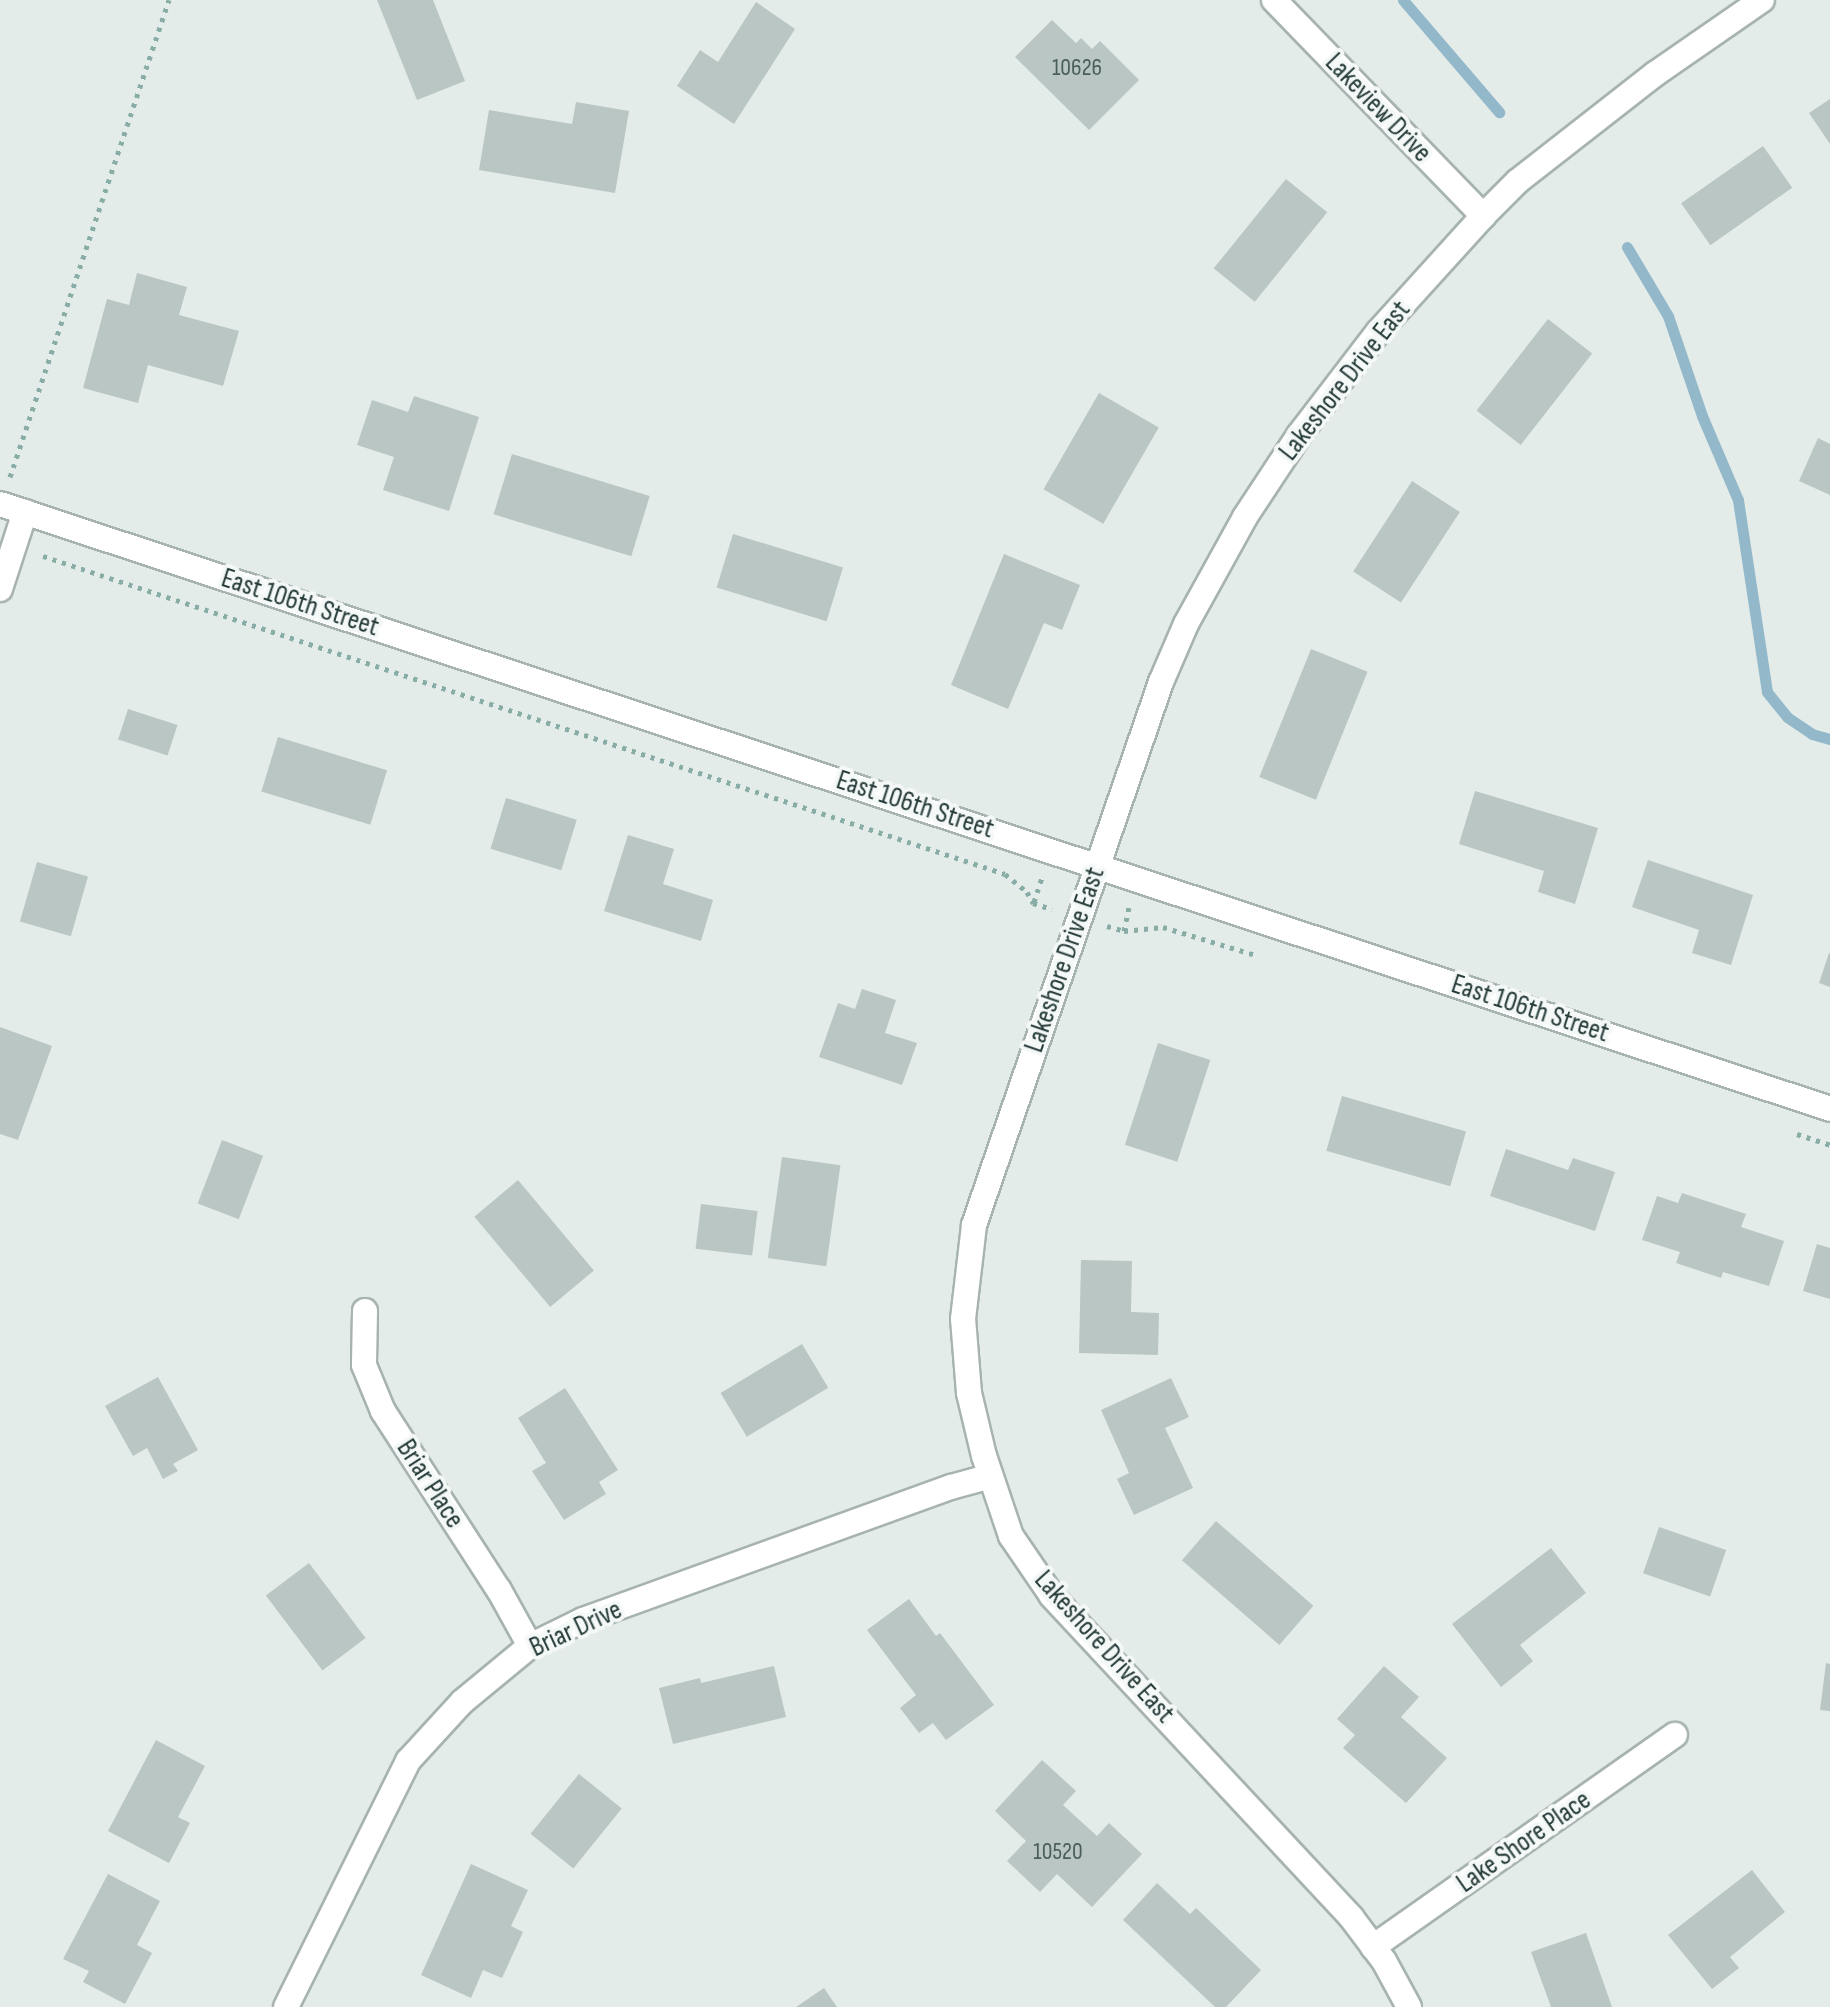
<!DOCTYPE html>
<html>
<head>
<meta charset="utf-8">
<style>
	body { margin:0 }
	#map { position:relative; width:1830px; height:2007px; overflow:hidden; background:#e4ece9; font-family:"Sofia Sans Condensed",sans-serif }
	div>[style] { position:absolute }
	.stream>* { height:11px; margin:-5.5px; padding:0 5.5px; transform-origin:5.5px; border-radius:5.5px; background:#92b8ca }
	.building>* { inset:0; background:#b9c6c3; transform-origin:0 0 }
	.path>* { height:5px; margin-top:-2.5px; transform-origin:0; background:repeating-linear-gradient(90deg,#88aca6 0 4px,transparent 0 10px) }
	.roads { filter:drop-shadow(2px 0 #a7b3b1) drop-shadow(-2px 0 #a7b3b1) drop-shadow(0 2px #a7b3b1) drop-shadow(0 -2px #a7b3b1) }
	.minor>* { height:24px; margin:-12px; padding:0 12px; transform-origin:12px; border-radius:12px; background:#fff }
	.tertiary>* { height:24px; margin:-12px; padding:0 12px; transform-origin:12px; border-radius:12px; background:#fff }
	span { translate:-50% -50%; white-space:nowrap; text-align:center; line-height:1.15; -webkit-text-stroke:8px #f4f8f7; paint-order:stroke }
	.number-label { font-size:24px; color:#4a5e5c }
	.number-label span { -webkit-text-stroke-width:0 }
	.street-label { font-size:28px; color:#253b39 }
</style>
</head>
<body>
<div id="map">
	<div class="stream">
		<div style="left:1403px;top:0;width:148px;rotate:49.4deg"></div>
		<div style="left:1627px;top:247px;width:80px;rotate:59.3deg"></div>
		<div style="left:1668px;top:316px;width:106px;rotate:71.2deg"></div>
		<div style="left:1702px;top:416px;width:91px;rotate:66.8deg"></div>
		<div style="left:1738px;top:500px;width:194px;rotate:81.4deg"></div>
		<div style="left:1767px;top:692px;width:32px;rotate:51deg"></div>
		<div style="left:1787px;top:717px;width:30px;rotate:34deg"></div>
		<div style="left:1812px;top:734px;width:19px;rotate:16deg"></div>
	</div>
	<div class="building">
		<div style="clip-path:polygon(377px 0,433px 0,465px 81px,417px 100px)"></div>
		<div style="clip-path:polygon(756px 2px,795px 29px,734px 124px,677px 86px,700px 50px,718px 62px)"></div>
		<div style="clip-path:polygon(1052px 20px,1076px 43px,1081px 38px,1092px 49px,1100px 41px,1139px 80px,1089px 130px,1015px 57px)"></div>
		<div style="clip-path:polygon(1830px 99px,1830px 144px,1809px 113px)"></div>
		<div style="clip-path:polygon(576px 102px,629px 111px,615px 193px,479px 170px,489px 110px,572px 124px)"></div>
		<div style="left:1763px;top:146px;width:51px;height:100px;rotate:55deg"></div>
		<div style="left:1286px;top:179px;width:53px;height:115px;rotate:39deg"></div>
		<div style="clip-path:polygon(137px 273px,187px 287px,179px 315px,239px 331px,223px 386px,148px 365px,138px 403px,83px 388px,107px 299px,129px 305px)"></div>
		<div style="left:1548px;top:319px;width:56px;height:116px;rotate:38deg"></div>
		<div style="left:1099px;top:393px;width:69px;height:111px;rotate:30deg"></div>
		<div style="clip-path:polygon(414px 396px,479px 417px,449px 511px,383px 490px,394px 457px,357px 445px,372px 400px,408px 412px)"></div>
		<div style="clip-path:polygon(1818px 438px,1830px 444px,1830px 495px,1799px 481px)"></div>
		<div style="left:512px;top:454px;width:144px;height:63px;rotate:17deg"></div>
		<div style="left:1412px;top:481px;width:57px;height:108px;rotate:33deg"></div>
		<div style="left:733px;top:534px;width:115px;height:56px;rotate:17deg"></div>
		<div style="clip-path:polygon(1004px 554px,1080px 585px,1062px 630px,1044px 623px,1008px 709px,951px 685px)"></div>
		<div style="left:1311px;top:649px;width:61px;height:138px;rotate:22deg"></div>
		<div style="left:128px;top:709px;width:52px;height:32px;rotate:18deg"></div>
		<div style="left:278px;top:737px;width:114px;height:57px;rotate:17deg"></div>
		<div style="clip-path:polygon(1475px 791px,1598px 828px,1575px 904px,1538px 892px,1544px 871px,1459px 844px)"></div>
		<div style="left:506px;top:798px;width:74px;height:53px;rotate:17deg"></div>
		<div style="clip-path:polygon(628px 835px,674px 849px,663px 884px,713px 900px,701px 941px,604px 911px)"></div>
		<div style="clip-path:polygon(1648px 860px,1753px 895px,1731px 965px,1692px 953px,1699px 930px,1632px 907px)"></div>
		<div style="left:37px;top:862px;width:53px;height:62px;rotate:16deg"></div>
		<div style="clip-path:polygon(1829px 953px,1830px 953px,1830px 987px,1819px 983px)"></div>
		<div style="clip-path:polygon(862px 989px,896px 1000px,885px 1033px,917px 1043px,902px 1085px,819px 1057px,838px 1003px,855px 1009px)"></div>
		<div style="clip-path:polygon(0 1027px,52px 1046px,18px 1140px,0 1134px)"></div>
		<div style="left:1158px;top:1043px;width:55px;height:107px;rotate:18deg"></div>
		<div style="left:1342px;top:1096px;width:129px;height:57px;rotate:16deg"></div>
		<div style="left:222px;top:1140px;width:44px;height:68px;rotate:21deg"></div>
		<div style="clip-path:polygon(1506px 1149px,1568px 1170px,1573px 1158px,1615px 1172px,1595px 1231px,1490px 1196px)"></div>
		<div style="left:782px;top:1157px;width:59px;height:102px;rotate:8deg"></div>
		<div style="left:518px;top:1180px;width:118px;height:57px;rotate:50deg"></div>
		<div style="clip-path:polygon(1682px 1193px,1746px 1214px,1741px 1227px,1784px 1241px,1769px 1286px,1723px 1272px,1721px 1278px,1676px 1263px,1680px 1252px,1642px 1240px,1657px 1196px,1678px 1203px)"></div>
		<div style="left:701px;top:1204px;width:57px;height:45px;rotate:7deg"></div>
		<div style="clip-path:polygon(1817px 1244px,1830px 1248px,1830px 1299px,1803px 1291px)"></div>
		<div style="clip-path:polygon(1081px 1260px,1132px 1261px,1131px 1312px,1159px 1313px,1158px 1355px,1079px 1353px)"></div>
		<div style="left:802px;top:1344px;width:51px;height:95px;rotate:59deg"></div>
		<div style="clip-path:polygon(158px 1377px,198px 1450px,173px 1464px,178px 1471px,163px 1479px,147px 1448px,133px 1456px,105px 1406px)"></div>
		<div style="clip-path:polygon(1171px 1378px,1189px 1417px,1165px 1428px,1193px 1488px,1134px 1515px,1117px 1479px,1129px 1473px,1101px 1410px)"></div>
		<div style="clip-path:polygon(565px 1388px,618px 1470px,599px 1482px,606px 1494px,564px 1520px,532px 1471px,546px 1463px,518px 1418px)"></div>
		<div style="left:1216px;top:1521px;width:129px;height:52px;rotate:41deg"></div>
		<div style="left:1659px;top:1527px;width:71px;height:49px;rotate:19deg"></div>
		<div style="clip-path:polygon(1551px 1548px,1586px 1593px,1520px 1645px,1533px 1661px,1501px 1687px,1452px 1624px)"></div>
		<div style="left:309px;top:1563px;width:94px;height:54px;rotate:53deg"></div>
		<div style="clip-path:polygon(909px 1599px,936px 1636px,940px 1633px,994px 1705px,946px 1740px,933px 1723px,919px 1733px,900px 1708px,916px 1695px,867px 1630px)"></div>
		<div style="clip-path:polygon(1826px 1663px,1830px 1664px,1830px 1711px,1820px 1710px)"></div>
		<div style="clip-path:polygon(774px 1666px,786px 1717px,673px 1744px,659px 1688px,700px 1678px,701px 1683px)"></div>
		<div style="clip-path:polygon(1384px 1666px,1419px 1697px,1401px 1717px,1447px 1758px,1406px 1803px,1343px 1748px,1355px 1735px,1337px 1719px)"></div>
		<div style="clip-path:polygon(156px 1740px,205px 1766px,178px 1817px,190px 1823px,169px 1863px,108px 1831px)"></div>
		<div style="clip-path:polygon(1042px 1760px,1076px 1791px,1063px 1805px,1097px 1836px,1109px 1823px,1142px 1854px,1092px 1907px,1057px 1874px,1040px 1892px,1007px 1861px,1026px 1841px,995px 1811px)"></div>
		<div style="left:579px;top:1774px;width:55px;height:77px;rotate:39deg"></div>
		<div style="clip-path:polygon(471px 1864px,528px 1890px,511px 1926px,523px 1932px,502px 1978px,483px 1970px,471px 1998px,421px 1975px)"></div>
		<div style="clip-path:polygon(1752px 1870px,1785px 1912px,1730px 1957px,1739px 1968px,1712px 1989px,1668px 1935px)"></div>
		<div style="clip-path:polygon(108px 1874px,160px 1901px,137px 1945px,152px 1953px,125px 2004px,83px 1982px,89px 1971px,63px 1959px)"></div>
		<div style="clip-path:polygon(1157px 1883px,1190px 1914px,1196px 1908px,1261px 1970px,1226px 2007px,1215px 2007px,1123px 1920px)"></div>
		<div style="clip-path:polygon(1586px 1933px,1612px 2007px,1551px 2007px,1531px 1952px)"></div>
		<div style="clip-path:polygon(824px 1988px,837px 2007px,796px 2007px)"></div>
	</div>
	<div class="path">
		<div style="left:10px;top:477px;width:503px;rotate:-71.57deg"></div>
		<div style="left:43px;top:556px;width:1013px;rotate:18.29deg"></div>
		<div style="left:1005px;top:874px;width:28px;rotate:39deg"></div>
		<div style="left:1027px;top:892px;width:13px;rotate:61deg"></div>
		<div style="left:1033px;top:903px;width:20px;rotate:18deg"></div>
		<div style="left:1034px;top:902px;width:26px;rotate:-72deg"></div>
		<div style="left:1107px;top:926px;width:18px;rotate:16deg"></div>
		<div style="left:1124px;top:931px;width:39px;rotate:-6deg"></div>
		<div style="left:1163px;top:927px;width:97px;rotate:16.8deg"></div>
		<div style="left:1124px;top:931px;width:24px;rotate:-78deg"></div>
		<div style="left:1797px;top:1134px;width:35px;rotate:18deg"></div>
	</div>
	<div class="roads">
		<div class="minor">
			<div style="left:1274px;top:0;width:301px;rotate:45.9deg"></div>
			<div style="left:0;top:589px;width:81px;rotate:-72deg"></div>
			<div style="left:365px;top:1311px;width:54px;rotate:91.1deg"></div>
			<div style="left:364px;top:1365px;width:50px;rotate:67.6deg"></div>
			<div style="left:383px;top:1411px;width:213px;rotate:57.1deg"></div>
			<div style="left:499px;top:1590px;width:64px;rotate:61deg"></div>
			<div style="left:1373px;top:1947px;width:369px;rotate:-35.1deg"></div>
			<div style="left:286px;top:2007px;width:275px;rotate:-63.6deg"></div>
			<div style="left:408px;top:1761px;width:80px;rotate:-47.5deg"></div>
			<div style="left:462px;top:1702px;width:88px;rotate:-39.5deg"></div>
			<div style="left:530px;top:1646px;width:59px;rotate:-26.1deg"></div>
			<div style="left:583px;top:1620px;width:391px;rotate:-19.9deg"></div>
			<div style="left:951px;top:1487px;width:41px;rotate:-15.4deg"></div>
			<div style="left:1409px;top:2007px;width:52px;rotate:-118.5deg"></div>
			<div style="left:1384px;top:1961px;width:55px;rotate:-126.9deg"></div>
			<div style="left:1351px;top:1917px;width:439px;rotate:-133deg"></div>
			<div style="left:1052px;top:1596px;width:73px;rotate:-124.3deg"></div>
			<div style="left:1011px;top:1536px;width:84px;rotate:-108.6deg"></div>
			<div style="left:984px;top:1456px;width:65px;rotate:-103.4deg"></div>
			<div style="left:969px;top:1393px;width:74px;rotate:-94.6deg"></div>
			<div style="left:963px;top:1319px;width:95px;rotate:-83.3deg"></div>
			<div style="left:974px;top:1225px;width:574px;rotate:-71deg"></div>
			<div style="left:1161px;top:682px;width:63px;rotate:-66.7deg"></div>
			<div style="left:1186px;top:624px;width:122px;rotate:-61.1deg"></div>
			<div style="left:1245px;top:517px;width:98px;rotate:-56.6deg"></div>
			<div style="left:1299px;top:435px;width:130px;rotate:-52.5deg"></div>
			<div style="left:1378px;top:332px;width:156px;rotate:-47.8deg"></div>
			<div style="left:1483px;top:216px;width:49px;rotate:-45deg"></div>
			<div style="left:1518px;top:181px;width:174px;rotate:-38deg"></div>
			<div style="left:1655px;top:74px;width:130px;rotate:-34.7deg"></div>
		</div>
		<div class="tertiary">
			<div style="left:0;top:504px;width:1927px;rotate:18.29deg"></div>
		</div>
	</div>
	<div class="number-label">
		<span style="left:1077px;top:68px">10626</span>
		<span style="left:1058px;top:1852px">10520</span>
	</div>
	<div class="street-label">
		<span style="left:1378px;top:108px;rotate:46deg">Lakeview Drive</span>
		<span style="left:1345px;top:381px;rotate:-52deg">Lakeshore Drive East</span>
		<span style="left:300px;top:603px;rotate:18deg">East 106th Street</span>
		<span style="left:915px;top:805px;rotate:18deg">East 106th Street</span>
		<span style="left:1065px;top:960px;rotate:-71deg">Lakeshore Drive East</span>
		<span style="left:1530px;top:1009px;rotate:18deg">East 106th Street</span>
		<span style="left:430px;top:1484px;rotate:57deg">Briar Place</span>
		<span style="left:576px;top:1629px;rotate:-25deg">Briar Drive</span>
		<span style="left:1104px;top:1647px;rotate:48deg">Lakeshore Drive East</span>
		<span style="left:1524px;top:1842px;rotate:-35deg">Lake Shore Place</span>
	</div>
</div>
</body>
</html>
